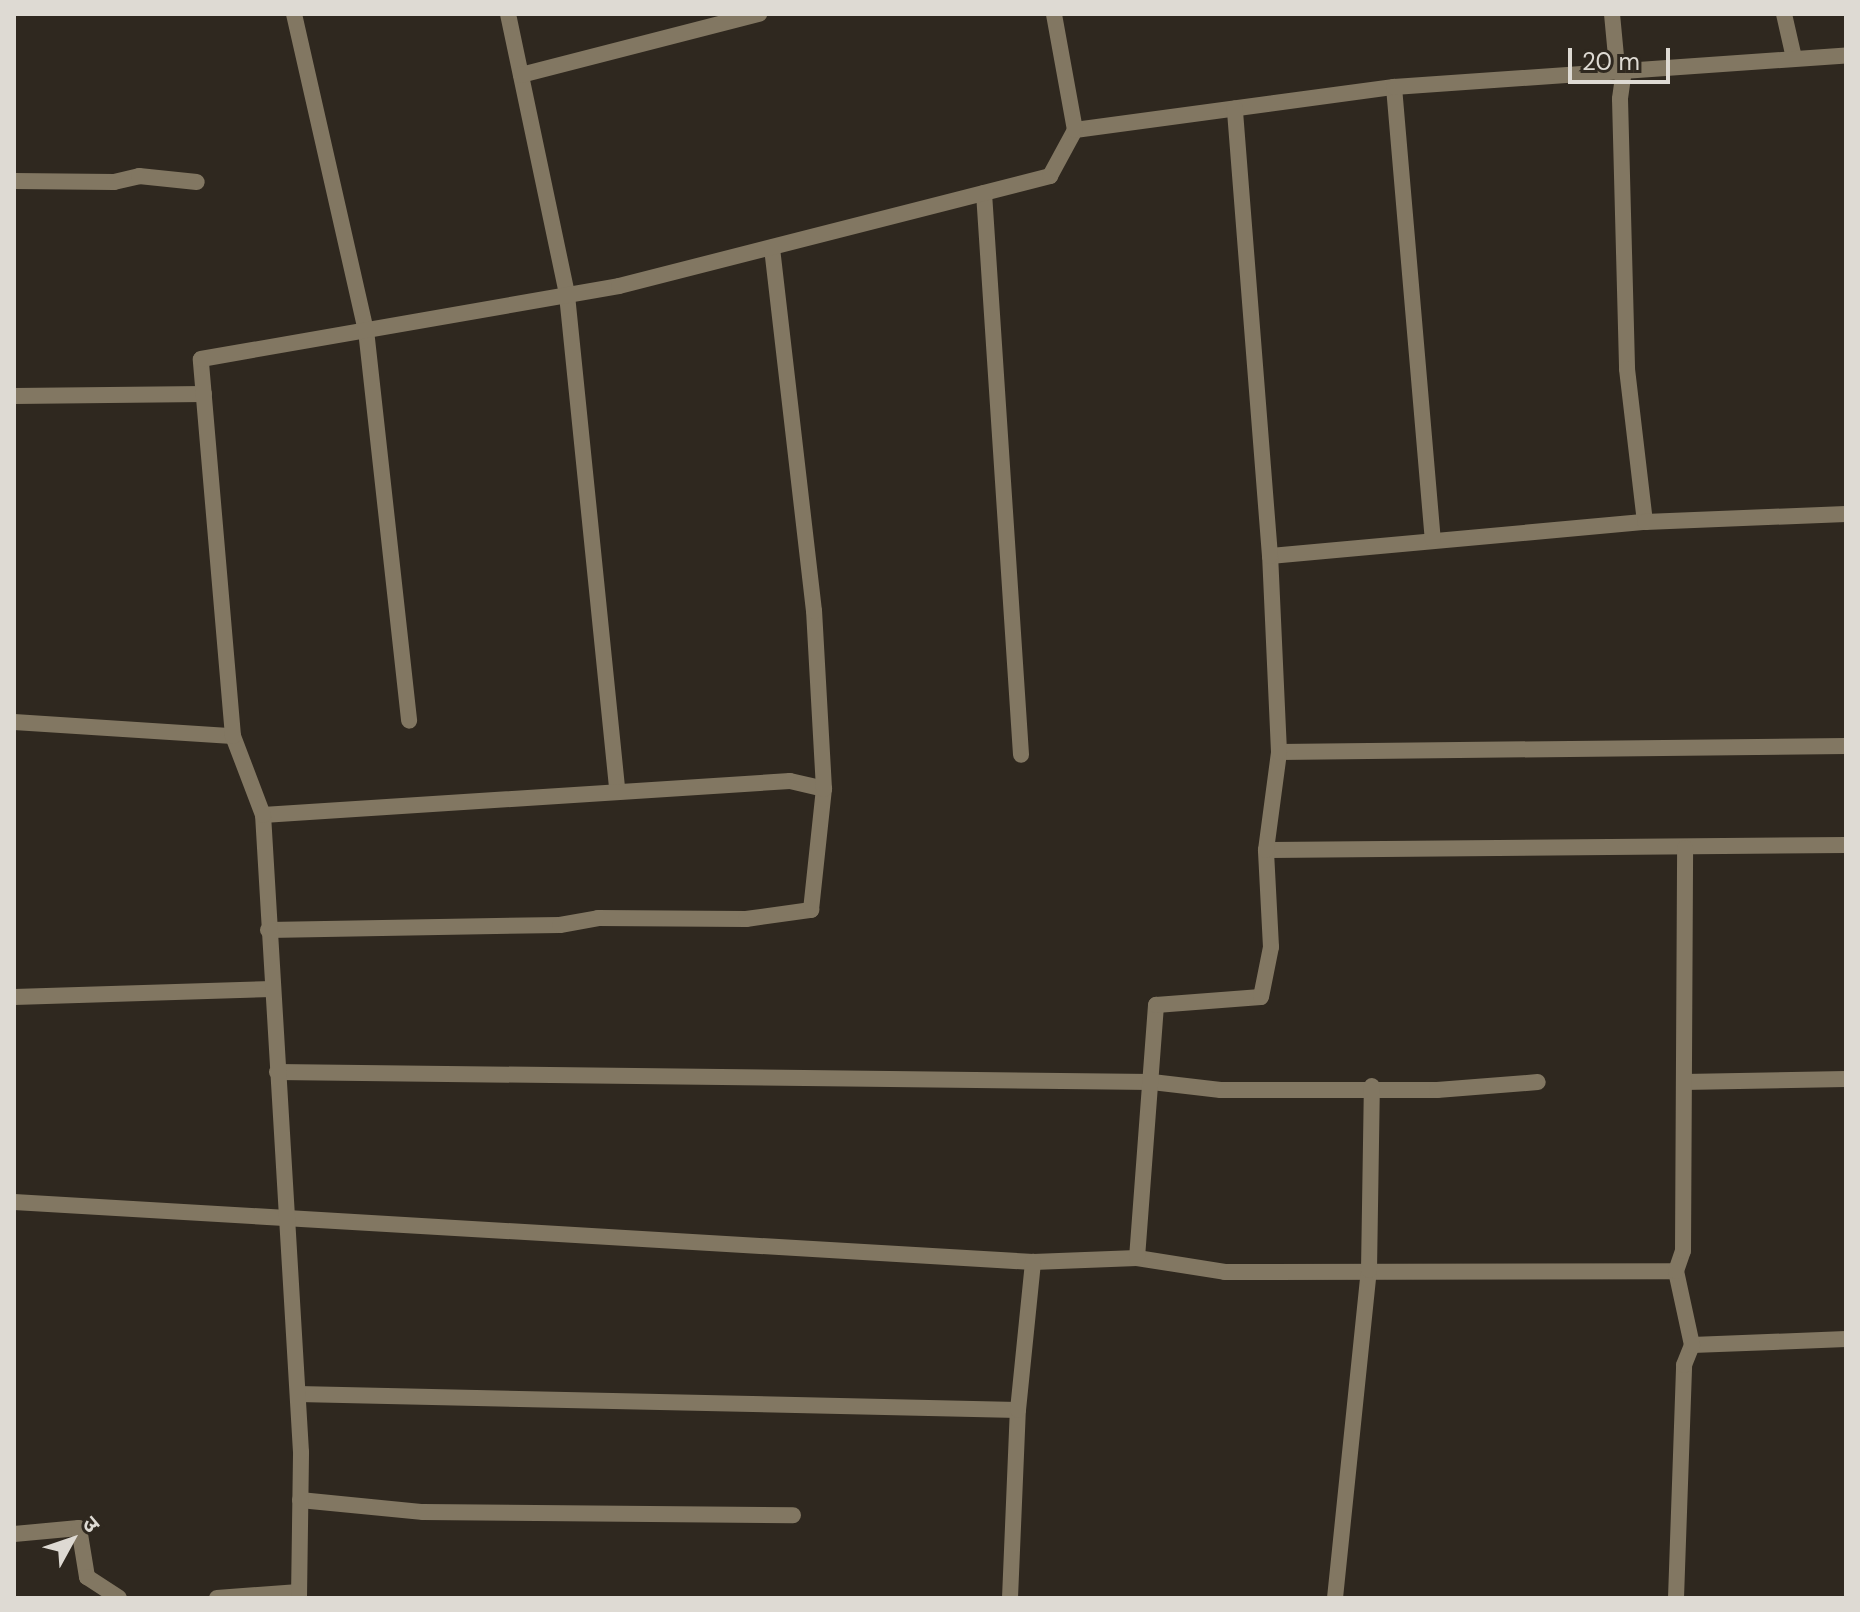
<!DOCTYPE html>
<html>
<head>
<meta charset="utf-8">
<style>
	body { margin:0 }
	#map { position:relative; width:1860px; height:1612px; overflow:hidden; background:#2f281f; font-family:"DM Sans","Noto Sans Devanagari",sans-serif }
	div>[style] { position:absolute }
	.service>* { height:16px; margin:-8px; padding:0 8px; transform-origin:8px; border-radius:8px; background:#827762 }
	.minor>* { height:16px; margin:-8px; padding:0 8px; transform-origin:8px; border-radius:8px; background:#827762 }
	span { translate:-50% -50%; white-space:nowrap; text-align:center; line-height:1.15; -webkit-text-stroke:8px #2f281f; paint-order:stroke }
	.frame { position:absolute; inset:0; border:16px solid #dedad3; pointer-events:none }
	.north { position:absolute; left:32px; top:1500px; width:80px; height:80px; -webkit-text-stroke:6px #2f281f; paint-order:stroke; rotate:50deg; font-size:22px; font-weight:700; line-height:32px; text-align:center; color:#dedad3 }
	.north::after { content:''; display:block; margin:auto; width:28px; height:36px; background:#dedad3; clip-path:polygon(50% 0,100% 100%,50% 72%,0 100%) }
	.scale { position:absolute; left:1568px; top:48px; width:102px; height:36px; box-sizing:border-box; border:4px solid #dedad3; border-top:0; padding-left:10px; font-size:24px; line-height:28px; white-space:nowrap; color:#dedad3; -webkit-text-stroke:6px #2f281f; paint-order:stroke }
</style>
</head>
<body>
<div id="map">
	<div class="service">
		<div style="left:1612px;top:14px;width:53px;rotate:84.6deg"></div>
		<div style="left:1617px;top:67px;width:8px;rotate:23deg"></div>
		<div style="left:1624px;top:70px;width:29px;rotate:98deg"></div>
		<div style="left:1620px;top:99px;width:270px;rotate:88.5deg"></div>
		<div style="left:1627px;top:369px;width:154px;rotate:83.3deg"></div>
		<div style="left:1270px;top:556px;width:377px;rotate:-5.2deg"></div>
		<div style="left:1645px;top:522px;width:201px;rotate:-2.3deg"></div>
	</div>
	<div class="minor">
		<div style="left:294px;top:14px;width:324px;rotate:77.2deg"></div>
		<div style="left:366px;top:330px;width:393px;rotate:83.7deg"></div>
		<div style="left:508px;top:14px;width:287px;rotate:78.1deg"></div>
		<div style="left:567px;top:295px;width:499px;rotate:84.2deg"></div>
		<div style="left:1784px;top:14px;width:45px;rotate:77.2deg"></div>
		<div style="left:521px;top:75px;width:246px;rotate:-14.4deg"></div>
		<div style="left:1394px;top:87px;width:454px;rotate:85.1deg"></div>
		<div style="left:1075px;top:130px;width:322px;rotate:-7.7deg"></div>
		<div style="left:1394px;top:87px;width:453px;rotate:-4deg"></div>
		<div style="left:14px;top:181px;width:100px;rotate:0.6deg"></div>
		<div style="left:114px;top:182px;width:26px;rotate:-13deg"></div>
		<div style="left:139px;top:176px;width:58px;rotate:5.9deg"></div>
		<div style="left:984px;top:193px;width:563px;rotate:86.23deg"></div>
		<div style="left:14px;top:396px;width:190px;rotate:-0.6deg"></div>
		<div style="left:14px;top:722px;width:219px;rotate:3.7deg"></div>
		<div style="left:1279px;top:752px;width:567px;rotate:-0.61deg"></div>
		<div style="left:263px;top:815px;width:528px;rotate:-3.69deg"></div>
		<div style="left:790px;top:781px;width:35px;rotate:13deg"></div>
		<div style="left:1266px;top:850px;width:580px;rotate:-0.49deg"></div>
		<div style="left:268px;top:930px;width:292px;rotate:-1deg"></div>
		<div style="left:560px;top:925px;width:39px;rotate:-10deg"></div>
		<div style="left:598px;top:918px;width:148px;rotate:0.4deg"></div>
		<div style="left:746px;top:919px;width:66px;rotate:-7.9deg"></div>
		<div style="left:811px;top:910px;width:122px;rotate:-83.9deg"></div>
		<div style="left:824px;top:789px;width:178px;rotate:-93.2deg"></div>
		<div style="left:814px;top:611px;width:366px;rotate:-96.6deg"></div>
		<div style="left:14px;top:997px;width:258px;rotate:-1.8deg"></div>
		<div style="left:277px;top:1072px;width:875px;rotate:0.65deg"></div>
		<div style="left:1152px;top:1082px;width:69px;rotate:6.6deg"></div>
		<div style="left:1221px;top:1090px;width:216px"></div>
		<div style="left:1437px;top:1090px;width:101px;rotate:-4.5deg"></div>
		<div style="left:1684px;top:1082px;width:162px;rotate:-1.1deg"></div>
		<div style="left:14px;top:1202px;width:1021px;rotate:3.37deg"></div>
		<div style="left:1033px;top:1262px;width:104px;rotate:-2.2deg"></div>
		<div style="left:1137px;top:1258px;width:89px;rotate:9deg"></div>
		<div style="left:1225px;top:1272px;width:451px;rotate:-0.1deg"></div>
		<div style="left:1137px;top:1258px;width:254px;rotate:-85.7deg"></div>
		<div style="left:1156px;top:1005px;width:105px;rotate:-4.4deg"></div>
		<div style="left:1261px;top:997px;width:51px;rotate:-78.7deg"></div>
		<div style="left:1271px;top:947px;width:97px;rotate:-93deg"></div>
		<div style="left:1266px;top:850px;width:99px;rotate:-82.4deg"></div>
		<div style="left:1279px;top:752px;width:196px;rotate:-92.6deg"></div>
		<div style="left:1270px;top:556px;width:449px;rotate:-94.5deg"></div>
		<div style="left:1692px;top:1345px;width:154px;rotate:-2.2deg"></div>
		<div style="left:298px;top:1394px;width:720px;rotate:1.27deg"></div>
		<div style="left:300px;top:1500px;width:124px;rotate:5.6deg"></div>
		<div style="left:423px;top:1512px;width:370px;rotate:0.5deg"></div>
		<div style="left:14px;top:1534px;width:65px;rotate:-5.3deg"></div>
		<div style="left:79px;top:1528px;width:50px;rotate:80.7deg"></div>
		<div style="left:87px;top:1577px;width:38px;rotate:33deg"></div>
		<div style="left:217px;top:1598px;width:82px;rotate:-4.2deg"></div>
		<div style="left:299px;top:1598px;width:146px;rotate:-89.2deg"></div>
		<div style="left:301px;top:1452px;width:638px;rotate:-93.41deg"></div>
		<div style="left:263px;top:815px;width:85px;rotate:-110.8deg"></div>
		<div style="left:233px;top:736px;width:378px;rotate:-94.9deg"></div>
		<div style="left:201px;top:359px;width:424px;rotate:-9.9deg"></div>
		<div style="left:619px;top:286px;width:445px;rotate:-14.3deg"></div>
		<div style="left:1050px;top:176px;width:52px;rotate:-61.5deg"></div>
		<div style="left:1075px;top:130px;width:118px;rotate:-100.3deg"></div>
		<div style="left:1010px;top:1598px;width:188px;rotate:-87.6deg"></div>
		<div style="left:1018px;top:1410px;width:149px;rotate:-84.2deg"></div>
		<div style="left:1335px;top:1598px;width:330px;rotate:-84.1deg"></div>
		<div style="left:1369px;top:1270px;width:184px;rotate:-89.1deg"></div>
		<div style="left:1676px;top:1598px;width:233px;rotate:-88deg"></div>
		<div style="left:1684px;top:1365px;width:22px;rotate:-68deg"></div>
		<div style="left:1692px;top:1345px;width:76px;rotate:-102.2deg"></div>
		<div style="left:1676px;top:1271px;width:21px;rotate:-71deg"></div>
		<div style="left:1683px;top:1251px;width:403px;rotate:-89.7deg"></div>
	</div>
	<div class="frame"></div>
	<div class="north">उ</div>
	<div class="scale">20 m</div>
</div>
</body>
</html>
